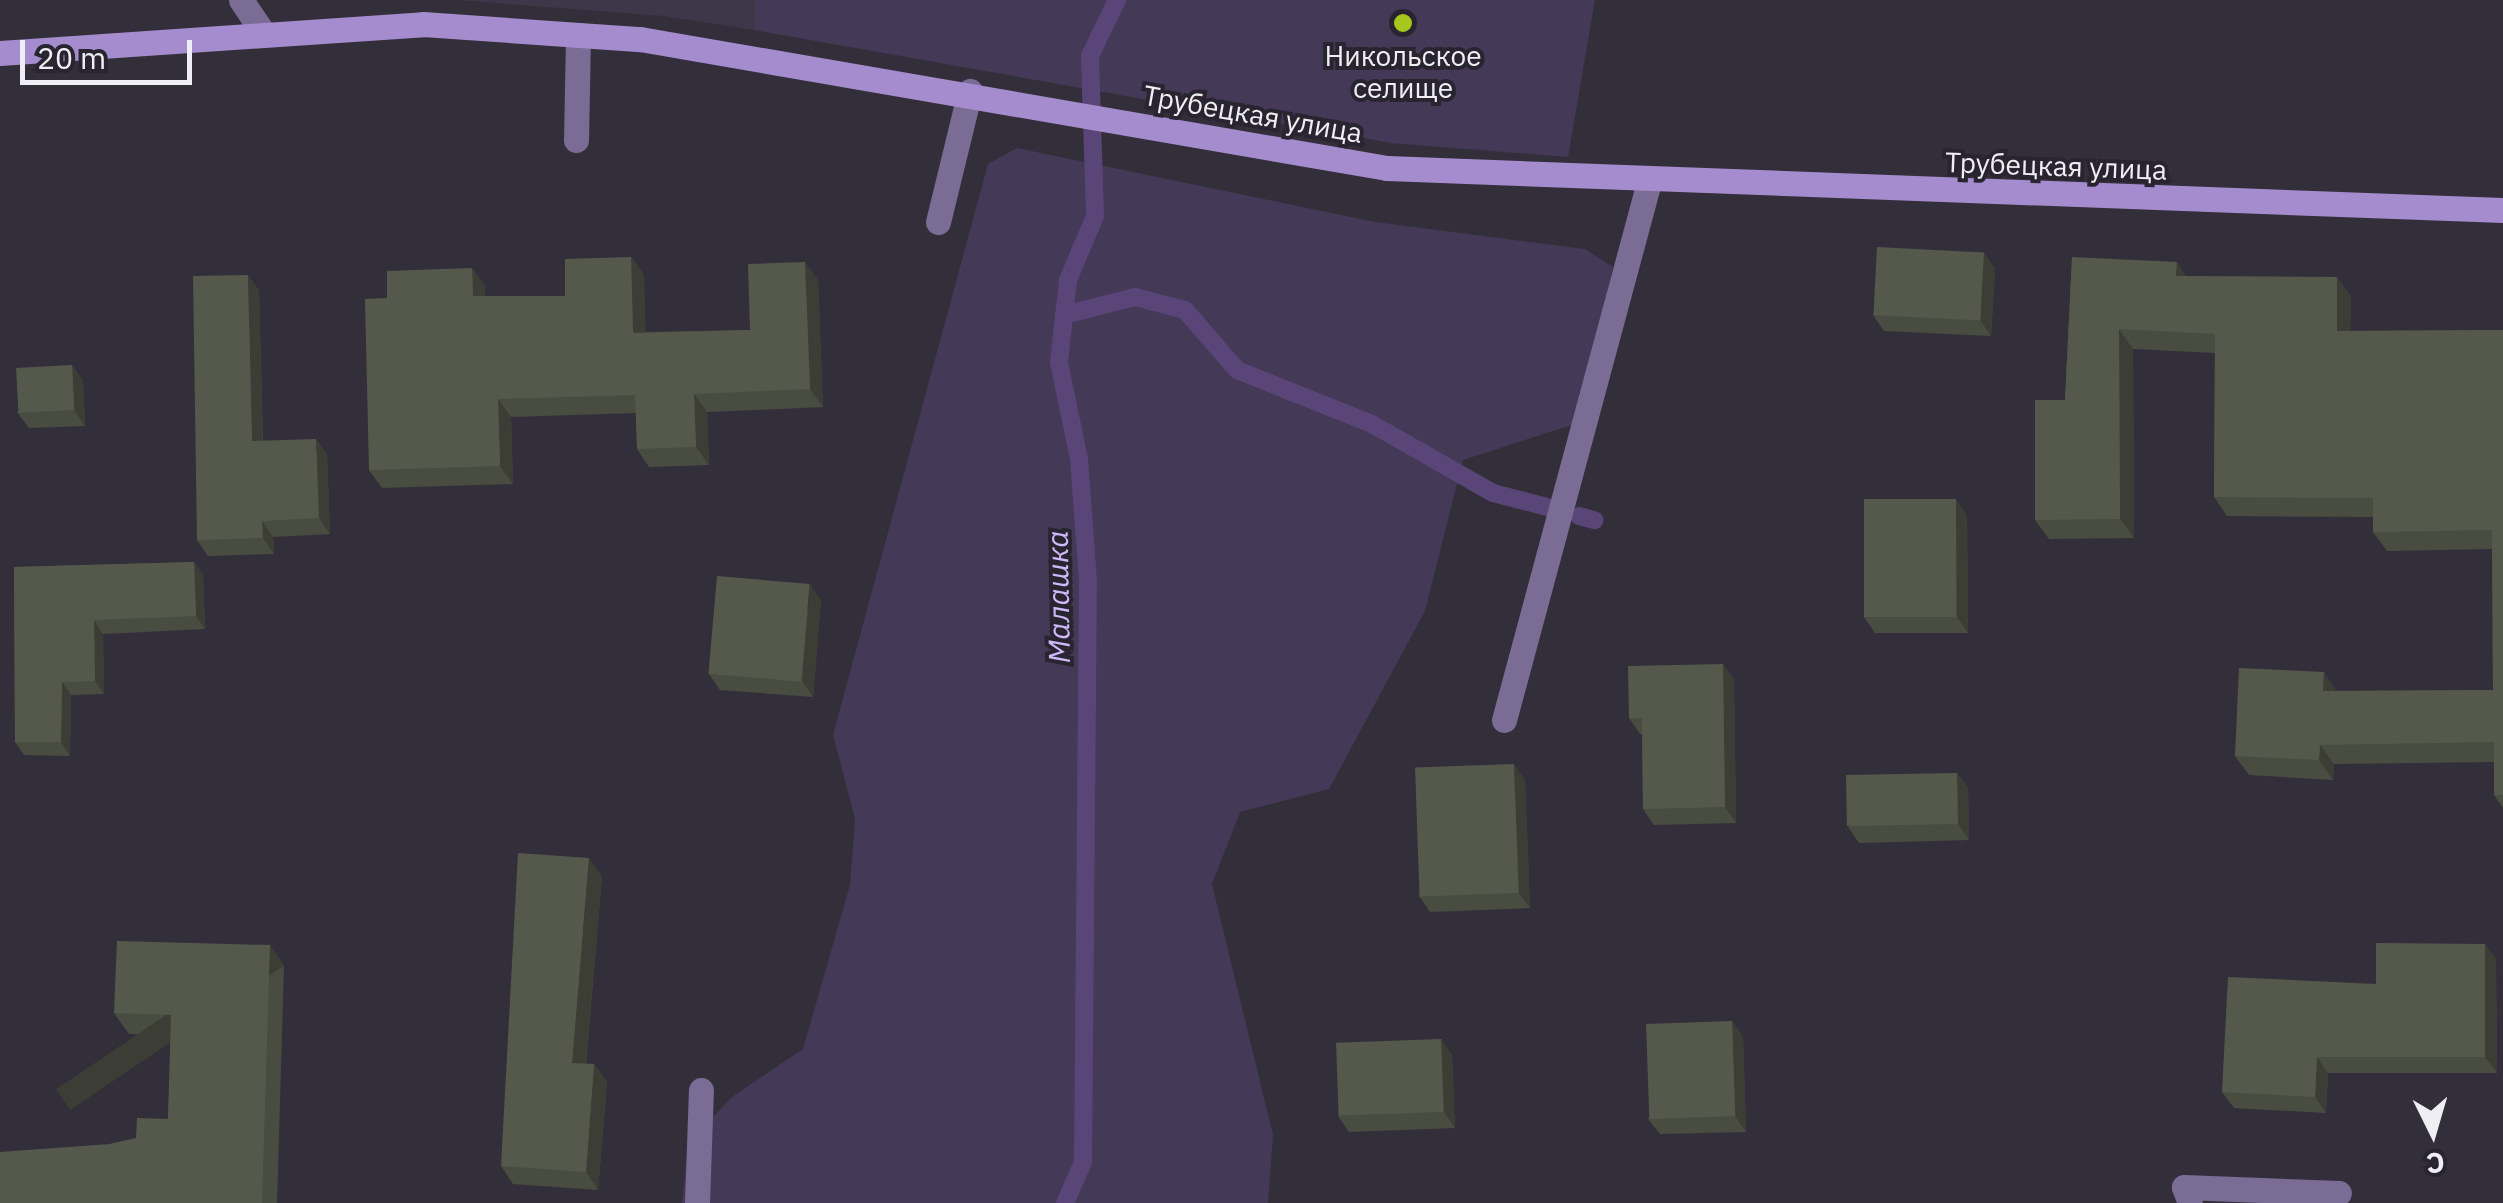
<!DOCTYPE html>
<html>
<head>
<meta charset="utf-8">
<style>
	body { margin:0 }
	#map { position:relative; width:2503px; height:1203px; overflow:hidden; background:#332f3a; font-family:"IBM Plex Sans",sans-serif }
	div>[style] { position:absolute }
	.built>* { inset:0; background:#3e3749 }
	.green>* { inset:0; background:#443956 }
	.stream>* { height:18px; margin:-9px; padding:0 9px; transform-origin:9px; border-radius:9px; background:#594577 }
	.lane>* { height:25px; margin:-12.5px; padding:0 12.5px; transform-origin:12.5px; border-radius:12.5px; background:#7b6c95 }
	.street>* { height:25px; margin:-12.5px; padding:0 12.5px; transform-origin:12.5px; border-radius:12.5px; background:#7b6c95 }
	.secondary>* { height:25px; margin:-12.5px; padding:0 12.5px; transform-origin:12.5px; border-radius:12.5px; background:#a58cce }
	.wall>* { inset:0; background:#494d41 }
	.shaded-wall>* { inset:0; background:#3c3e35; transform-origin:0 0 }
	.building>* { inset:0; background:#55594c; transform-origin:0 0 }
	.dots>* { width:28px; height:28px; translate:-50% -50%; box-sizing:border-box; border:5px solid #292530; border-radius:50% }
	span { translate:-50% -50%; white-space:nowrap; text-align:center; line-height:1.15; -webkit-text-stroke:8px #292530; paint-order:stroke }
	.poi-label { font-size:28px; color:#f0eef5 }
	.street-label { font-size:28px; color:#f0eef5 }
	.water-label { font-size:30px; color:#cfb8f7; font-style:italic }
	.north { position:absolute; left:2383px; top:1083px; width:100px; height:100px; -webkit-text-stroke:8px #292530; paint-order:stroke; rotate:175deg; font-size:28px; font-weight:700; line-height:40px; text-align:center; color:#f0eef5 }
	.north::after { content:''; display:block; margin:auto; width:35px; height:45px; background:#f0eef5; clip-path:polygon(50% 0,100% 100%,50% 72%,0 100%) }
	.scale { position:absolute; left:20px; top:40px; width:172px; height:45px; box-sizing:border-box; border:5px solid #f0eef5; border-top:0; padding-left:12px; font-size:30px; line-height:35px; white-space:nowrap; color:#f0eef5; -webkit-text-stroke:8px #292530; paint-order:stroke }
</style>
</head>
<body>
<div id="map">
	<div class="built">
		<div style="clip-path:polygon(458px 0,755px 0,754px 30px,664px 16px)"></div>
	</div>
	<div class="green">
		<div style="clip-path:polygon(755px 0,1595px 0,1568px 157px,1391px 143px,754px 30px)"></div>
		<div style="clip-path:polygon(1017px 148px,1375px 222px,1585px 249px,1613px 267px,1578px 423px,1463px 460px,1425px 611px,1329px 789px,1240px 812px,1212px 884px,1273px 1135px,1268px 1203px,682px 1203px,688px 1144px,732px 1097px,803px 1049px,850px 885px,855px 819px,833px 735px,988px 164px)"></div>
	</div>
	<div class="stream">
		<div style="left:1064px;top:315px;width:73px;rotate:-14.2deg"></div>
		<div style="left:1135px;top:297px;width:52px;rotate:14.6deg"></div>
		<div style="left:1185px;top:310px;width:79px;rotate:49.1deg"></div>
		<div style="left:1237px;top:370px;width:145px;rotate:21.8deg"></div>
		<div style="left:1372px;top:424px;width:139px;rotate:29.7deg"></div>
		<div style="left:1493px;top:493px;width:56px;rotate:14.5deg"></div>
		<div style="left:1579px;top:516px;width:16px;rotate:15deg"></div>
		<div style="left:1065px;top:1203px;width:45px;rotate:-66.3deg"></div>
		<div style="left:1083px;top:1162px;width:581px;rotate:-89.51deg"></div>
		<div style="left:1088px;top:581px;width:122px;rotate:-94.2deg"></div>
		<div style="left:1079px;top:459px;width:99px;rotate:-101.7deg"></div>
		<div style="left:1059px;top:362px;width:82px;rotate:-83.7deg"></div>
		<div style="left:1068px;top:280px;width:69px;rotate:-67.1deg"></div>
		<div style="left:1095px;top:216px;width:160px;rotate:-91.8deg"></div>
		<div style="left:1090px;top:56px;width:62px;rotate:-64.3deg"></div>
	</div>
	<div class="lane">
		<div style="left:576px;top:140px;width:105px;rotate:-88.9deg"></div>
		<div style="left:938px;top:222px;width:135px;rotate:-76.3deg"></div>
		<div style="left:1504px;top:720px;width:561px;rotate:-74.92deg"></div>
		<div style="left:697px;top:1203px;width:113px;rotate:-88deg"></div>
		<div style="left:2190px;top:1203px;width:17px;rotate:-111deg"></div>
		<div style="left:2184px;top:1187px;width:155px;rotate:2.2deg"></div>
	</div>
	<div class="street">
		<div style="left:241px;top:0;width:36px;rotate:56deg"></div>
	</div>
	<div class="secondary">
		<div style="left:0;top:53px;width:424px;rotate:-3.9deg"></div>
		<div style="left:423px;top:24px;width:218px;rotate:4deg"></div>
		<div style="left:640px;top:39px;width:758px;rotate:9.8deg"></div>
		<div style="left:1387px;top:168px;width:1117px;rotate:2.16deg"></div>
	</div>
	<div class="wall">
		<div style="clip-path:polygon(1984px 253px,1995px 269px,1991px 336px,1884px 331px,1873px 315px)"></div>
		<div style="clip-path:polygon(631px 257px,644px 275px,645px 332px,750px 330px,818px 280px,823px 407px,707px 412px,709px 465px,649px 467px,637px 449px,636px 413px,511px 417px,513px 484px,382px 488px,369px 470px,472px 268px,485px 286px,485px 296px,565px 296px)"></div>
		<div style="clip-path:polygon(2072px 257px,2186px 276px,2337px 277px,2351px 297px,2350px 331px,2503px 330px,2503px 808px,2494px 795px,2494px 762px,2334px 764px,2333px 780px,2249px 775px,2235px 756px,2337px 691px,2493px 690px,2492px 549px,2387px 551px,2373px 532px,2373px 517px,2227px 516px,2214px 497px,2215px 353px,2133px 349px,2134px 538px,2049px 539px,2035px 520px,2065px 400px)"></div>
		<div style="clip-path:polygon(259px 290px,263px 441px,327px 454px,330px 534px,273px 537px,274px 554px,208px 556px,197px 540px)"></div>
		<div style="clip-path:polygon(72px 365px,83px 381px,85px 426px,29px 428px,17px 412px)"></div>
		<div style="clip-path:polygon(1967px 515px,1968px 633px,1875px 633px,1864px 617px)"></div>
		<div style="clip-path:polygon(194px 562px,203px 575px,205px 629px,103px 634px,104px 694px,71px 695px,70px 756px,24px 755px,15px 742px,14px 567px)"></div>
		<div style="clip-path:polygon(821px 600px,813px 697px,720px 690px,709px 674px)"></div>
		<div style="clip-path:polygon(1723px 664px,1734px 680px,1736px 823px,1654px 825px,1643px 809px,1642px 734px,1640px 734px,1629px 718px)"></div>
		<div style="clip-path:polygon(1957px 773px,1968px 788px,1969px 840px,1859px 843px,1848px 827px)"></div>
		<div style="clip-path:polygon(1525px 780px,1530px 908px,1430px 912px,1419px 896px)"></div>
		<div style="clip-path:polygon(602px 876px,586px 1064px,594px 1064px,607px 1082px,598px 1190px,513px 1184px,501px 1166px)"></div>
		<div style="clip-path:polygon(270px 945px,284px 966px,277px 1203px,0 1203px,110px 1144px,136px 1138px,168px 1119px,171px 1035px,129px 1034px,114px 1013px)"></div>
		<div style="clip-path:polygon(2496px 959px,2497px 1073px,2328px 1073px,2326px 1113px,2234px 1108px,2222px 1092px,2376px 984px)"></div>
		<div style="clip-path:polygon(1732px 1021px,1743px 1037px,1746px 1132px,1660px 1134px,1648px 1119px)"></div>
		<div style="clip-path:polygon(1441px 1039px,1452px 1055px,1455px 1128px,1349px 1132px,1338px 1116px)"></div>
	</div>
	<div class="shaded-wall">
		<div style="clip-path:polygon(1984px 253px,1995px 269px,1991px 336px,1980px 320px)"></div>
		<div style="clip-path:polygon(631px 257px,644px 275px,646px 351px,633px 333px)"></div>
		<div style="clip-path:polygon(805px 262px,818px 280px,823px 407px,810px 389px)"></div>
		<div style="clip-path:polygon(2177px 262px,2190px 282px,2176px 276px)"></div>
		<div style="clip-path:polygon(472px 268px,485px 286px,486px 314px,473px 296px)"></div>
		<div style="clip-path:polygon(248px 275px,259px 290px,263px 457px,252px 441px)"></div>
		<div style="clip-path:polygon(2337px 277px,2351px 297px,2350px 350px,2337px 331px)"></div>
		<div style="clip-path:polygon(2119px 329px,2133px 349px,2134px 538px,2120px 519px)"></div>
		<div style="clip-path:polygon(72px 365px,83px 381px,85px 426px,74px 410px)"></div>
		<div style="clip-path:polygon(694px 394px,707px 412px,709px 465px,696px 447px)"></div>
		<div style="clip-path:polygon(498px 399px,511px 417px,513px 484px,500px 466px)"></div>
		<div style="clip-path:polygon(316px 439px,327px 454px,330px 534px,319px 518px)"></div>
		<div style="clip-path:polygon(1956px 499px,1967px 515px,1968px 633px,1957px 617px)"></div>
		<div style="clip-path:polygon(262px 521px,273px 537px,274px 554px,263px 538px)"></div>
		<div style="clip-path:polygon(194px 562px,203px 575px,205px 629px,196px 616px)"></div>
		<div style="clip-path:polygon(810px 584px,821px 600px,813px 697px,802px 681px)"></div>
		<div style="clip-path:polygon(94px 620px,103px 634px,104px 694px,95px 681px)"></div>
		<div style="clip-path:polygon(1723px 664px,1734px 680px,1736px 823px,1725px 807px)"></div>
		<div style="clip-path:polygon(2324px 672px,2337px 692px,2323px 691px)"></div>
		<div style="clip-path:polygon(62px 682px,71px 695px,70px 756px,61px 742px)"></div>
		<div style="clip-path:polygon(2320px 745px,2334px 764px,2333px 780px,2319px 760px)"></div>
		<div style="clip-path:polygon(1514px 764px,1525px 780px,1530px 908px,1519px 893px)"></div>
		<div style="clip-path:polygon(1957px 773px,1968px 788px,1969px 840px,1958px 824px)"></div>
		<div style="clip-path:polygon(589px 858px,602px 876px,584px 1081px,572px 1063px)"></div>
		<div style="clip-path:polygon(2485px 944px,2496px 959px,2497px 1073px,2485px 1057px)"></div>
		<div style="left:270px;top:945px;width:25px;height:258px;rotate:56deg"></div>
		<div style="clip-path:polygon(1732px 1021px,1743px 1037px,1746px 1132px,1735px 1116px)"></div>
		<div style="clip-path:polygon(1441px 1039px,1452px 1055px,1455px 1128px,1444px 1112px)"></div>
		<div style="clip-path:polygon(2317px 1057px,2328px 1073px,2326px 1113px,2315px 1097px)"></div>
		<div style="clip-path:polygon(594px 1064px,607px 1082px,598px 1190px,586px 1172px)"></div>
	</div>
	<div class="building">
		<div style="left:1877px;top:247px;width:107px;height:68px;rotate:3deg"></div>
		<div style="clip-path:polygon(631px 257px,633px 333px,750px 330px,748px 264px,805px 262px,810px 389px,694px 394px,696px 447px,637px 449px,635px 395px,498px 399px,500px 466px,369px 470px,365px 299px,387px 298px,387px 271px,472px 268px,473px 296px,565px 296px,565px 259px)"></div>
		<div style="clip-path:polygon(2072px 257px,2177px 262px,2176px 276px,2337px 277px,2337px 331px,2503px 330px,2503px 795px,2494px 795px,2494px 742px,2320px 745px,2319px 760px,2235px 756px,2239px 668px,2324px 672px,2323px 691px,2493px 690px,2492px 530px,2373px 532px,2373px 498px,2214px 497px,2215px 334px,2119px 329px,2120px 519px,2035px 520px,2035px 400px,2065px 400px)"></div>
		<div style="clip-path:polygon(248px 275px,252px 441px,316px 439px,319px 518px,262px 521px,263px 538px,197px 540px,193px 276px)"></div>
		<div style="left:72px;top:365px;width:45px;height:56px;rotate:87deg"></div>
		<div style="left:1864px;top:499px;width:92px;height:118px"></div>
		<div style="clip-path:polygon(194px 562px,196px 616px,94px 620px,95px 681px,62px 682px,61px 742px,15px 742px,14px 567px)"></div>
		<div style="left:717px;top:576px;width:93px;height:98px;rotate:5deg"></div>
		<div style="clip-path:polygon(1723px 664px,1725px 807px,1643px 809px,1642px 718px,1629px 718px,1628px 666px)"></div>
		<div style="left:1514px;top:764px;width:129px;height:99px;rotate:88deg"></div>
		<div style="left:1957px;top:773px;width:51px;height:111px;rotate:89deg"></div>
		<div style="clip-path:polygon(518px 853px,589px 858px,572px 1063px,594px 1064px,586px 1172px,501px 1166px)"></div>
		<div style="clip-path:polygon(117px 941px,270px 945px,262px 1203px,0 1203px,0 1152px,110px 1144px,136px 1138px,137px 1118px,168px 1119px,171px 1015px,114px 1013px)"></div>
		<div style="clip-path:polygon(2376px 943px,2485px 944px,2485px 1057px,2317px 1057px,2315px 1097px,2222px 1092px,2228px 977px,2376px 984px)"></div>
		<div style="left:1732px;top:1021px;width:95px;height:86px;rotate:88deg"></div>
		<div style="left:1441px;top:1039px;width:73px;height:105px;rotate:88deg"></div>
	</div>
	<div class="dots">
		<div style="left:1403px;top:23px;background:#a8c71c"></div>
	</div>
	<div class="poi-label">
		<span style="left:1403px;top:72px">Никольское<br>селище</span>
	</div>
	<div class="street-label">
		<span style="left:1253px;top:114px;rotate:10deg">Трубецкая улица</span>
		<span style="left:2056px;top:166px;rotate:2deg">Трубецкая улица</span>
	</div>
	<div class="water-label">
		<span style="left:1058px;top:597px;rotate:-91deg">Малашка</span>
	</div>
	<div class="north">С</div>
	<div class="scale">20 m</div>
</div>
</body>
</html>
